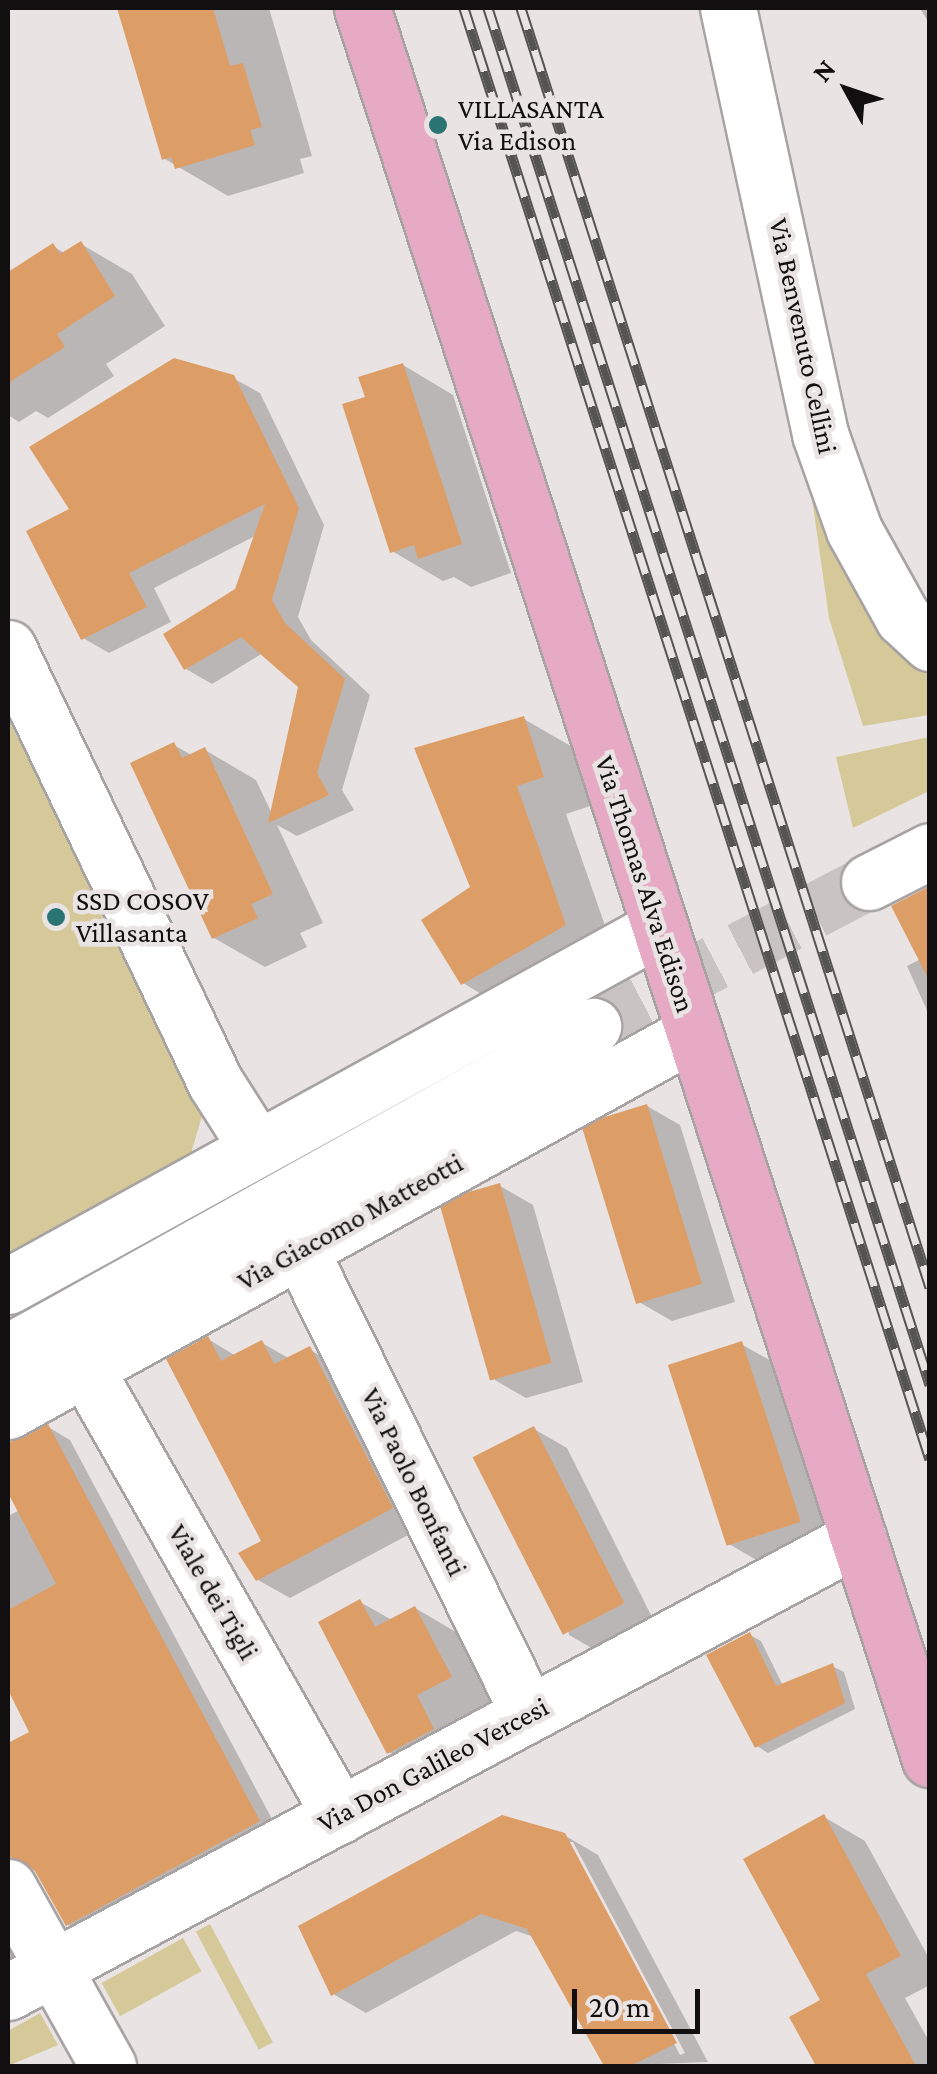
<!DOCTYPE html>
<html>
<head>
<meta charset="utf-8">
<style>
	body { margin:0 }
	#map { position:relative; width:937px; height:2074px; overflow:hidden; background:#e9e4e3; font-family:"Crimson Pro",serif }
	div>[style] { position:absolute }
	.green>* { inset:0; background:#d5c99a; transform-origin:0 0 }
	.shadow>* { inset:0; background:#0003 }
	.building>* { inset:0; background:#dd9d66; transform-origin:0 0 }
	.minor-tunnel>* { height:55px; margin-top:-27.5px; transform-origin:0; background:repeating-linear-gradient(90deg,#c9c4c3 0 55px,transparent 0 83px) }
	.roads { filter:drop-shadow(2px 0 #a8a3a3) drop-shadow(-2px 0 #a8a3a3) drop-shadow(0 2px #a8a3a3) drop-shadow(0 -2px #a8a3a3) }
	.minor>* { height:55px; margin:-27.5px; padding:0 27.5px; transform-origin:27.5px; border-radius:27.5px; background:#fff }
	.major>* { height:55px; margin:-27.5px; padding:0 27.5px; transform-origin:27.5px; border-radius:27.5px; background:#e7aac4 }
	.rail>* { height:11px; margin-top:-5.5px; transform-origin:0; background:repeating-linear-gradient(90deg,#e9e4e3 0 22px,#565353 0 44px); box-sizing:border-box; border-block:2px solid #565353 }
	.dots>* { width:28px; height:28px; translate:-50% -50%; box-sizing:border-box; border:5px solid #e9e4e3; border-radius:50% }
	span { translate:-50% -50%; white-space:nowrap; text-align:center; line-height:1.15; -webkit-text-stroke:9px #e9e4e3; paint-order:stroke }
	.poi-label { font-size:28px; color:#110f0f }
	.left { translate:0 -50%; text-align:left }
	.street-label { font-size:28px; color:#110f0f }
	.frame { position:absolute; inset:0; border:10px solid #110f0f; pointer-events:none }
	.north { position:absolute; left:797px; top:40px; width:100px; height:100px; -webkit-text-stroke:8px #e9e4e3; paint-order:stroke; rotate:310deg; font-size:28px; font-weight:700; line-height:40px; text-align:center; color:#110f0f }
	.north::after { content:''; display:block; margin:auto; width:35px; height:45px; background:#110f0f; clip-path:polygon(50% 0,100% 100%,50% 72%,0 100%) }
	.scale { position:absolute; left:572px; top:1989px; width:128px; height:45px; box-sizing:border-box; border:5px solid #110f0f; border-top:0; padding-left:12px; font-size:30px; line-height:35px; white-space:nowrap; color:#110f0f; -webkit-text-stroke:8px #e9e4e3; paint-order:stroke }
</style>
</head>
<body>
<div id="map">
	<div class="green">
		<div style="clip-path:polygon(811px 492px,859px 595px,896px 646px,929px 672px,929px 715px,863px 726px,829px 618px)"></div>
		<div style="clip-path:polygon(8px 718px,202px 1116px,189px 1160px,8px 1262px)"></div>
		<div style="clip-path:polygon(929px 737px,929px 791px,853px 828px,836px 757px)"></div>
		<div style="left:210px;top:1924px;width:134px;height:16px;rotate:62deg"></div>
		<div style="left:183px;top:1938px;width:38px;height:93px;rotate:61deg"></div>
		<div style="clip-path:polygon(40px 2013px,58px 2045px,8px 2066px,8px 2031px)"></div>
	</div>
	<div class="shadow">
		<div style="clip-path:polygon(120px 8px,269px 8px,312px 156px,300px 159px,304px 173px,228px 196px,165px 159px)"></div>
		<div style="clip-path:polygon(920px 8px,930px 8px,930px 25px)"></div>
		<div style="clip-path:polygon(81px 244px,132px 274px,165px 326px,106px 364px,114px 376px,48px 418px,36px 411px,19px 422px,8px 415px,8px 275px,53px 246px,66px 254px)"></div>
		<div style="clip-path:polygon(403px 365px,453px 395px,511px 573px,471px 587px,454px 577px,443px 581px,392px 551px,368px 399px)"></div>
		<div style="clip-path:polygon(233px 378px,260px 393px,324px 525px,298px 617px,311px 640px,370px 695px,342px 790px,354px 810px,297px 836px,277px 825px,323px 923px,300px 933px,307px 947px,265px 967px,214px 938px,174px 745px,193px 756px,205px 750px,256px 780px,273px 816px,301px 686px,263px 653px,212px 684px,186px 669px,237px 590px,257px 535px,154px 588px,171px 622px,109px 653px,83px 638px,73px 510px)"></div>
		<div style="clip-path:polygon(524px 719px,574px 748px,593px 805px,566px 814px,615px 954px,513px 1013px,463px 983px,473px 888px)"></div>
		<div style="clip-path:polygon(930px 890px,930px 1017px,907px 966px,921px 959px)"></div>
		<div style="clip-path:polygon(647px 1106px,680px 1125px,735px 1302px,672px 1321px,639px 1302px)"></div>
		<div style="clip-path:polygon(500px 1186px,533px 1205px,583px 1382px,526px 1398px,493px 1379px)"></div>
		<div style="clip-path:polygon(208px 1339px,236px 1356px,262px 1343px,290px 1359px,309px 1349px,341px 1368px,423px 1527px,290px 1598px,258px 1580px,265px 1542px)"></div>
		<div style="clip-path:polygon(741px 1344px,782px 1367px,840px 1545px,770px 1568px,729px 1544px)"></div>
		<div style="clip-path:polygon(48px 1427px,70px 1440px,280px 1834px,89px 1937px,67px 1924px,8px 1801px,8px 1746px,33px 1733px,8px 1685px,8px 1516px,20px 1510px,8px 1487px,8px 1447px)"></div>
		<div style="clip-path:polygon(534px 1429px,567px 1448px,655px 1623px,602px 1654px,569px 1635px)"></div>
		<div style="clip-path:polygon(360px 1602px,392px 1620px,415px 1608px,466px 1638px,501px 1706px,440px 1782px,389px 1752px)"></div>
		<div style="clip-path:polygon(750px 1635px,761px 1641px,783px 1686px,832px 1666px,844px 1672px,855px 1709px,768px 1753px,757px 1746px)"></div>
		<div style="clip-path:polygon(824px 1817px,865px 1841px,930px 1960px,930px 1985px,905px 1998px,930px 2043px,930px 2066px,818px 2066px,792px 2018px,823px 2001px)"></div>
		<div style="clip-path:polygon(evenodd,564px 1835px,598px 1855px,708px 2062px,607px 2066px,534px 1937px,516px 1931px,366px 2013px,333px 1994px,564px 1835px,568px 1842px,573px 1842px,685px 2053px,680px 2055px,568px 1842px)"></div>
		<div style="clip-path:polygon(8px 1923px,41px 1974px,8px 1989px)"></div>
	</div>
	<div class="building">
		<div style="clip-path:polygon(117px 8px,213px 8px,230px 66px,243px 63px,262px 127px,250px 130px,255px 145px,175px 169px,171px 157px,162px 160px)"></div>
		<div style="clip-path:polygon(81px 241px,115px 296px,57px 334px,65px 347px,8px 383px,8px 272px,53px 243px,60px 254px)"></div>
		<div style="clip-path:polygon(174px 358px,234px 375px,299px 508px,272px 600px,285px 623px,345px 679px,317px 773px,329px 795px,268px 823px,298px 687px,241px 637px,184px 670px,163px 634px,235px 589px,265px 504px,129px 573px,147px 607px,81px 640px,26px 531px,69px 509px,29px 447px)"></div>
		<div style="clip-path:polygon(403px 363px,462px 544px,418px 559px,414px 545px,390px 553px,342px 404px,365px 397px,358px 377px)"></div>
		<div style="clip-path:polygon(524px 716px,544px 777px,517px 786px,566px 925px,461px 985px,421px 920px,470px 887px,414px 748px)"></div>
		<div style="clip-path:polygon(174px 742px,182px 758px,205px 747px,273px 894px,251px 904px,258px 918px,212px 939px,130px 763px)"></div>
		<div style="clip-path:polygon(930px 886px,930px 982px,891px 906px)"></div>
		<div style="left:647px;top:1104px;width:188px;height:69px;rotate:73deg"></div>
		<div style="left:500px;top:1183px;width:187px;height:64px;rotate:74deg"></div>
		<div style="clip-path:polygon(208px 1336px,221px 1361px,262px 1340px,274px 1364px,310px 1346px,393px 1508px,256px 1581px,238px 1553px,261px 1541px,166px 1359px)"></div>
		<div style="left:742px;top:1341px;width:190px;height:78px;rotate:72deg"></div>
		<div style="clip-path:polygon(48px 1424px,260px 1821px,66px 1926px,35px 1871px,8px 1856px,8px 1743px,29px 1732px,8px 1690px,8px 1610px,56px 1584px,8px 1493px,8px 1443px)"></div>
		<div style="left:534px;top:1426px;width:199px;height:69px;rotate:63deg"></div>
		<div style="clip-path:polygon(360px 1599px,375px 1627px,415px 1606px,452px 1677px,417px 1695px,434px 1729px,387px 1754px,318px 1622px)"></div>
		<div style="clip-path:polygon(750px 1632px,776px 1686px,833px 1663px,845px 1703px,755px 1748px,706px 1655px)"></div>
		<div style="clip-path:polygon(824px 1814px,901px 1956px,866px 1974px,916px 2066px,816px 2066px,789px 2017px,820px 2000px,743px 1859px)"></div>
		<div style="clip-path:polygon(502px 1815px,565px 1833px,677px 2043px,630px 2066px,604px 2066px,527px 1929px,481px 1914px,331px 1996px,298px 1926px)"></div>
	</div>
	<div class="minor-tunnel">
		<div style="left:593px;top:1026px;width:311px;rotate:-27.6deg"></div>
	</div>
	<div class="roads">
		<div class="minor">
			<div style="left:728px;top:8px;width:436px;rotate:77.8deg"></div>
			<div style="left:820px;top:434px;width:102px;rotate:70.5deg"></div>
			<div style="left:854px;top:530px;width:101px;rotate:60.9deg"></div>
			<div style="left:903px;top:618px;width:37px;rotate:43deg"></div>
			<div style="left:8px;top:648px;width:481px;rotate:64.5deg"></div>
			<div style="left:215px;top:1082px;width:62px;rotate:57.6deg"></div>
			<div style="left:248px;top:1134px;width:21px;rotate:25deg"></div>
			<div style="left:869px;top:882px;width:68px;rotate:-26.9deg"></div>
			<div style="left:300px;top:1250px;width:517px;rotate:63.73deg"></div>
			<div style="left:8px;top:1286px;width:743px;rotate:-28.81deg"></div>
			<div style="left:8px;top:1352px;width:670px;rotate:-29.13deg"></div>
			<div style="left:85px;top:1368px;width:515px;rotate:60.3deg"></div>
			<div style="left:8px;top:1411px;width:782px;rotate:-28.89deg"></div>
			<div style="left:8px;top:1887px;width:205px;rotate:60.8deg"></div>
			<div style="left:8px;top:1992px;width:964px;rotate:-28.11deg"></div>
		</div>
		<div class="major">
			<div style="left:362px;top:8px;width:1841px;rotate:72.03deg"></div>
		</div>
	</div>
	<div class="rail">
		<div style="left:464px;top:8px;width:1524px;rotate:72.2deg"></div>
		<div style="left:488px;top:8px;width:1446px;rotate:72.2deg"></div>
		<div style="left:521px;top:8px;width:1343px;rotate:72.27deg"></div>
	</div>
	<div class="dots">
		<div style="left:438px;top:125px;background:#2a7474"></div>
		<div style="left:56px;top:917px;background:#2a7474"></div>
	</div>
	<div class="poi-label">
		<span class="left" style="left:458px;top:125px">VILLASANTA<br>Via Edison</span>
		<span class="left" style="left:76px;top:917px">SSD COSOV<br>Villasanta</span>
	</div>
	<div class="street-label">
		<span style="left:803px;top:336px;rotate:78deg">Via Benvenuto Cellini</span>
		<span style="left:645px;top:884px;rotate:72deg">Via Thomas Alva Edison</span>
		<span style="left:350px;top:1222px;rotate:-29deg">Via Giacomo Matteotti</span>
		<span style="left:414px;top:1482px;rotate:64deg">Via Paolo Bonfanti</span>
		<span style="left:213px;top:1592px;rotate:60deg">Viale dei Tigli</span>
		<span style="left:433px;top:1765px;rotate:-28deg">Via Don Galileo Vercesi</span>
	</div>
	<div class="frame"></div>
	<div class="north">N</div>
	<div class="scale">20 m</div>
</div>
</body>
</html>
